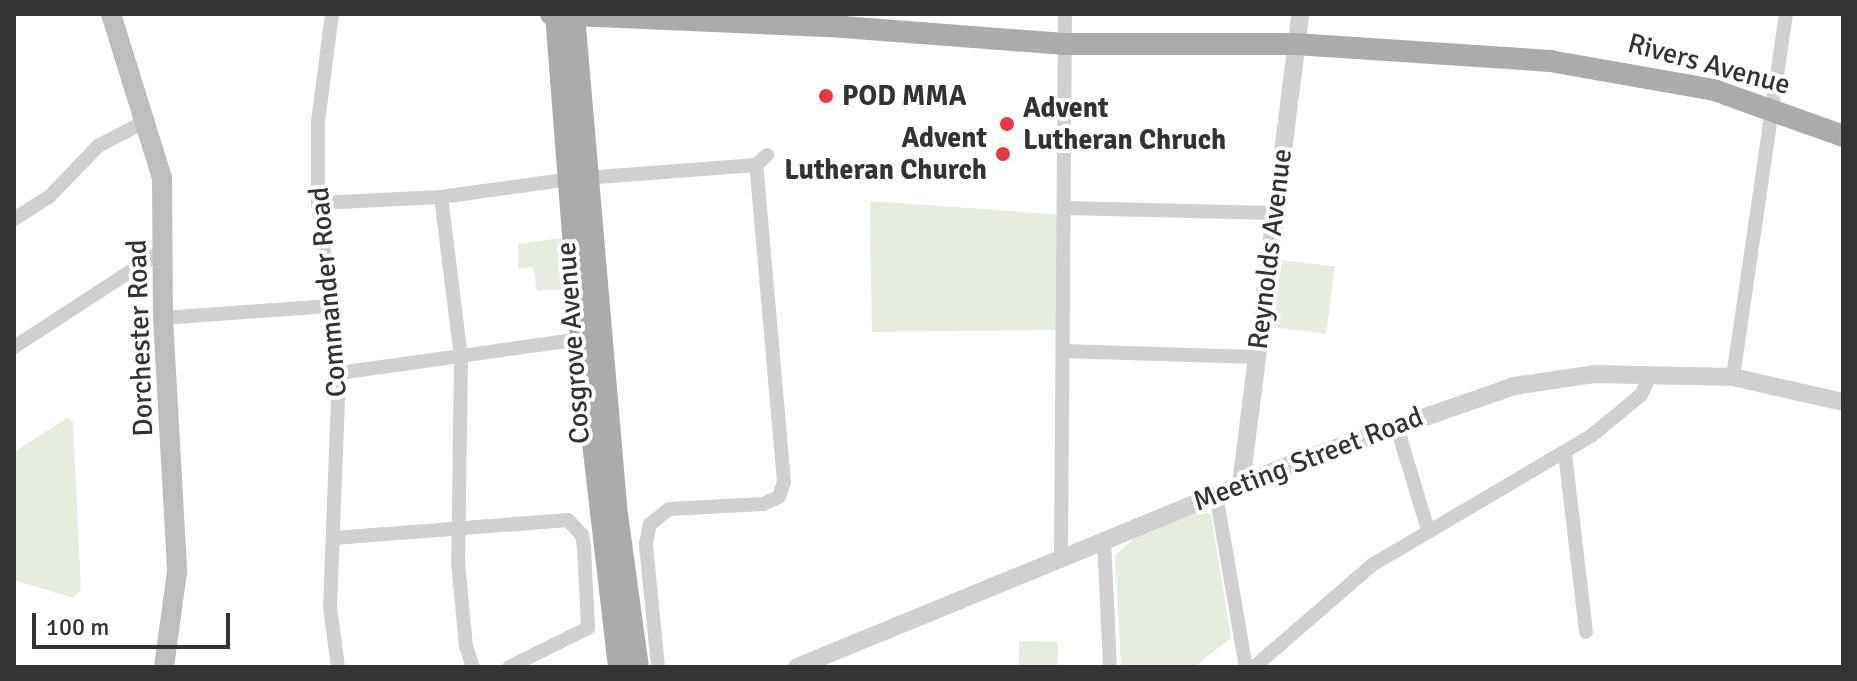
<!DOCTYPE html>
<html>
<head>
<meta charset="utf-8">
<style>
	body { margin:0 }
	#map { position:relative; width:1857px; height:681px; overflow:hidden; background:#fff; font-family:Signika,sans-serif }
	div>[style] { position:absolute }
	.green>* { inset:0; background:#e6ecdf; transform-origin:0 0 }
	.minor>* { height:14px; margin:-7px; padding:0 7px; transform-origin:7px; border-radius:7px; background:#d0d0d0 }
	.tertiary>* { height:18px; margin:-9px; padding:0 9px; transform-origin:9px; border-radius:9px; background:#d0d0d0 }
	.secondary>* { height:20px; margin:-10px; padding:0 10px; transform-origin:10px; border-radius:10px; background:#bdbdbd }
	.primary>* { height:22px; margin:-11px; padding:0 11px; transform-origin:11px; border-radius:11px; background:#ababab }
	.dots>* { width:22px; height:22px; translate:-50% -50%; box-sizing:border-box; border:4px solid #fff; border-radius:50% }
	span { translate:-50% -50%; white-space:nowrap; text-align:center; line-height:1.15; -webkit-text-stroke:8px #fff; paint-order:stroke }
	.street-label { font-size:28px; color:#333 }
	.poi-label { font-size:28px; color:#333; font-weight:700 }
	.left { translate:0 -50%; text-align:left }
	.right { translate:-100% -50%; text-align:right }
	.frame { position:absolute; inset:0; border:16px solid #333; pointer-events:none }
	.scale { position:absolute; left:32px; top:613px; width:198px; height:36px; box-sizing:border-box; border:4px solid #333; border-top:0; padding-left:10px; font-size:24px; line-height:28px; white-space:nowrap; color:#333; -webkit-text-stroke:6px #fff; paint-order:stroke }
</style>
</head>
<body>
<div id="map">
	<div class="green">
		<div style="clip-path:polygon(870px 201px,1066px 215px,1063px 330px,872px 332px)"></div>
		<div style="clip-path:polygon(561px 238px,567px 289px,537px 291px,533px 267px,518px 269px,518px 244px)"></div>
		<div style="left:1281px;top:260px;width:54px;height:68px;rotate:7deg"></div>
		<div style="clip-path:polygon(67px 418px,73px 422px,81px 590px,73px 598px,14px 580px,14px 452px)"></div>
		<div style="clip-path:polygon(1197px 511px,1211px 514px,1231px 638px,1194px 667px,1121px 667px,1115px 556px,1136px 536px)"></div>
		<div style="left:1019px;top:641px;width:39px;height:26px;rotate:1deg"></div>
	</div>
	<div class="minor">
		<div style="left:332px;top:14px;width:109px;rotate:97.4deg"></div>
		<div style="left:318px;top:122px;width:81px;rotate:90deg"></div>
		<div style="left:318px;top:203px;width:171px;rotate:83deg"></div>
		<div style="left:339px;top:373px;width:234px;rotate:92.2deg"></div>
		<div style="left:330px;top:607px;width:61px;rotate:82.4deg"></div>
		<div style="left:441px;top:197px;width:162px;rotate:82.9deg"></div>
		<div style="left:461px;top:358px;width:204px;rotate:90.8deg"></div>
		<div style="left:458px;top:562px;width:84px;rotate:84.6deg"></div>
		<div style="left:466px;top:646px;width:22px;rotate:72deg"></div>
		<div style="left:318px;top:203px;width:123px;rotate:-2.8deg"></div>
		<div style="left:441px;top:197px;width:131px;rotate:-7.9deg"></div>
		<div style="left:571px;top:179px;width:186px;rotate:-4.3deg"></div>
		<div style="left:756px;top:165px;width:15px;rotate:-42deg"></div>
		<div style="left:1066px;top:208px;width:209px;rotate:1.4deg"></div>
		<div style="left:14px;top:219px;width:43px;rotate:-32.6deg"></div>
		<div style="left:50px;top:196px;width:69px;rotate:-46.2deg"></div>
		<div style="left:98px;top:146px;width:54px;rotate:-27.5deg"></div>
		<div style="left:163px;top:318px;width:167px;rotate:-4.1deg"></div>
		<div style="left:14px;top:347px;width:180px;rotate:-33deg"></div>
		<div style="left:1063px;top:351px;width:193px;rotate:1.8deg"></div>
		<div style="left:339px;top:373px;width:244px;rotate:-8deg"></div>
		<div style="left:1733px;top:377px;width:367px;rotate:-81.7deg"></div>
		<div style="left:1396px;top:424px;width:111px;rotate:73.2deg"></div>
		<div style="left:1565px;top:453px;width:180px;rotate:83.3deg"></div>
		<div style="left:1216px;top:494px;width:176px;rotate:80.2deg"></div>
		<div style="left:334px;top:538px;width:235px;rotate:-4.4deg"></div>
		<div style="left:568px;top:520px;width:21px;rotate:47deg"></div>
		<div style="left:582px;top:535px;width:13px;rotate:81deg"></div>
		<div style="left:584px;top:548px;width:80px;rotate:87.1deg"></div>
		<div style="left:588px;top:628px;width:88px;rotate:153.7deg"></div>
		<div style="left:1104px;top:540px;width:127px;rotate:87.3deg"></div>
		<div style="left:1061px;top:557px;width:543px;rotate:-89.58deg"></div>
		<div style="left:658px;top:667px;width:124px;rotate:-95.6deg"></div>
		<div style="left:646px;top:544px;width:20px;rotate:-79deg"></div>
		<div style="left:650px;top:524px;width:24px;rotate:-38deg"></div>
		<div style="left:669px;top:509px;width:94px;rotate:-3deg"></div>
		<div style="left:763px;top:504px;width:17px;rotate:-24deg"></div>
		<div style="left:779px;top:497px;width:16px;rotate:-72deg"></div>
		<div style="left:784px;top:482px;width:318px;rotate:-95deg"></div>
		<div style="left:1254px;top:667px;width:156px;rotate:-40.8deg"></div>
		<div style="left:1372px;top:565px;width:254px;rotate:-30.5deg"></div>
		<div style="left:1591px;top:436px;width:65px;rotate:-39.4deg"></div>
		<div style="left:1641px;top:395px;width:23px;rotate:-65deg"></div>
	</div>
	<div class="tertiary">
		<div style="left:1241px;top:484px;width:474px;rotate:-82.8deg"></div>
		<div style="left:797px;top:667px;width:543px;rotate:-22.31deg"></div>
		<div style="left:1299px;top:461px;width:228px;rotate:-19.2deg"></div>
		<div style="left:1514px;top:386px;width:81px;rotate:-8.5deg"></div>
		<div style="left:1594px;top:374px;width:139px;rotate:1.2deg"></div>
		<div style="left:1733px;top:377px;width:113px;rotate:12.8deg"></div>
	</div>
	<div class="secondary">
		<div style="left:111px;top:14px;width:172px;rotate:72.7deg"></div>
		<div style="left:162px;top:178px;width:140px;rotate:89.6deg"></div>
		<div style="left:163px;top:318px;width:254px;rotate:86.8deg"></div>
		<div style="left:177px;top:572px;width:96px;rotate:97.8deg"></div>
	</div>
	<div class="primary">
		<div style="left:551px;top:14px;width:292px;rotate:2.5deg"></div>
		<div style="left:843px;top:27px;width:222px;rotate:4.4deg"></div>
		<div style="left:1064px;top:44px;width:231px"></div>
		<div style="left:1295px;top:44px;width:256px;rotate:3.8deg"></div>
		<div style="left:1550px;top:61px;width:167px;rotate:10deg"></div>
		<div style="left:1714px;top:90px;width:137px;rotate:19.6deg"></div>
		<div style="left:556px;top:14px;width:326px;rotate:85.6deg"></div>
		<div style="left:581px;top:339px;width:330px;rotate:83.4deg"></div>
		<div style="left:574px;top:15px;width:494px;rotate:85.1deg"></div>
		<div style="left:616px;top:507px;width:162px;rotate:82.2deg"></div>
	</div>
	<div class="dots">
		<div style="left:826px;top:96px;background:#e63946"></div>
		<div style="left:1007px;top:124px;background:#e63946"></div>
		<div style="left:1003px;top:154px;background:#e63946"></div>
	</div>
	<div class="street-label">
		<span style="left:1709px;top:64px;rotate:15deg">Rivers Avenue</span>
		<span style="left:1270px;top:249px;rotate:-83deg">Reynolds Avenue</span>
		<span style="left:328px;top:292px;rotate:-95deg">Commander Road</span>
		<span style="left:140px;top:338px;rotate:-92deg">Dorchester Road</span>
		<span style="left:573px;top:343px;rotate:-94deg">Cosgrove Avenue</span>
		<span style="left:1308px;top:459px;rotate:-21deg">Meeting Street Road</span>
	</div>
	<div class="poi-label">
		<span class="left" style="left:842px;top:96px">POD MMA</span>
		<span class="left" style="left:1023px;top:124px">Advent<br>Lutheran Chruch</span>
		<span class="right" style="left:987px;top:154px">Advent<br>Lutheran Church</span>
	</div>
	<div class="frame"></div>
	<div class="scale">100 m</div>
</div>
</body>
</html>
